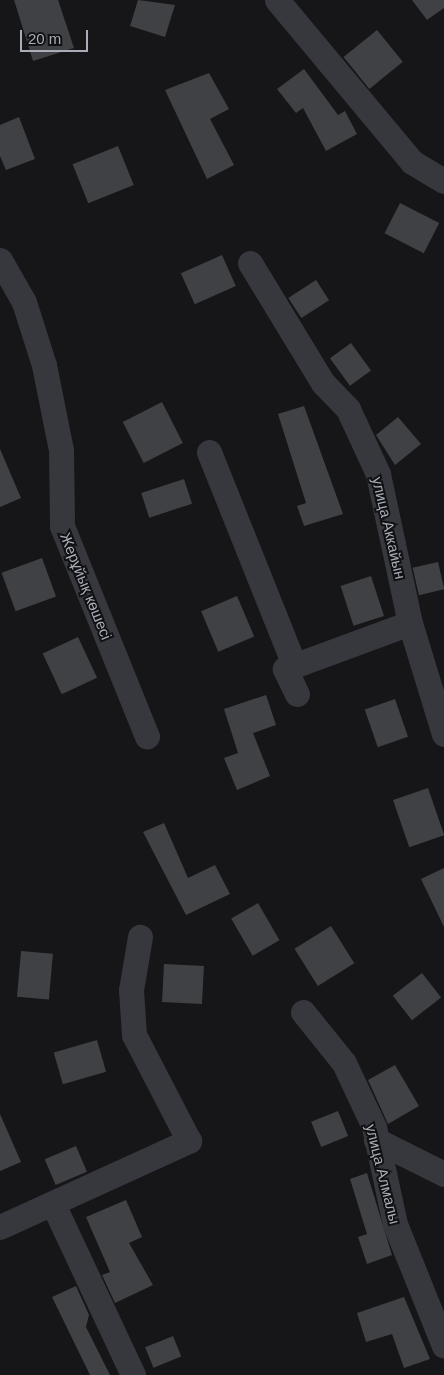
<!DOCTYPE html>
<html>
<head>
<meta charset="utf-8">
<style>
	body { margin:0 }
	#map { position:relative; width:444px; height:1375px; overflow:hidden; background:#161618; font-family:Helvetica,sans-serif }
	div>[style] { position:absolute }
	.building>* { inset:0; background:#404145; transform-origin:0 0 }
	.minor>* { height:25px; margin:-12.5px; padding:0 12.5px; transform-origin:12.5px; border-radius:12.5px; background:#37383d }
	span { translate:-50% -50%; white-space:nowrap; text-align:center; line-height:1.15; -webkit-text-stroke:4px #111113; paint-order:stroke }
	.street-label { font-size:15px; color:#a8adb8 }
	.scale { position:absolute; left:20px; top:30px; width:68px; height:22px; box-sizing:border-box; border:2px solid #a8adb8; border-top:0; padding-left:6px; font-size:15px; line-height:18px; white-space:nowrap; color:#a8adb8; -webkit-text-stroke:4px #111113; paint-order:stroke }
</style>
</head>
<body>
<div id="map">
	<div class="building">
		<div style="clip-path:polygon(14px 0,58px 0,74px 48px,33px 61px)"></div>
		<div style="clip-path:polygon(138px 0,175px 5px,165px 37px,130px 26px)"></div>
		<div style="clip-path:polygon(412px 0,444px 0,444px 8px,427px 20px)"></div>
		<div style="left:377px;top:30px;width:41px;height:43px;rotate:51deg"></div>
		<div style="clip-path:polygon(304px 69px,338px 115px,345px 111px,357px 134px,326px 151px,303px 108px,296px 113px,277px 89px)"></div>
		<div style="clip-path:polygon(209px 73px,229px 109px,210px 119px,234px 165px,207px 179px,165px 90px)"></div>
		<div style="clip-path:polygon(19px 117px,35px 159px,6px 170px,0 156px,0 125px)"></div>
		<div style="left:118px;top:146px;width:42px;height:49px;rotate:68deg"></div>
		<div style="left:400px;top:203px;width:44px;height:34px;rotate:27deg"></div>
		<div style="left:222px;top:255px;width:34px;height:45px;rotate:66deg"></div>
		<div style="left:316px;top:280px;width:24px;height:33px;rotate:57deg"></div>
		<div style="left:351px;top:343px;width:34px;height:26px;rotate:54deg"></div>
		<div style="left:162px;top:402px;width:46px;height:44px;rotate:63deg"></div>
		<div style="clip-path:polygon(304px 406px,343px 514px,304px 526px,297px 506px,306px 503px,278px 414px)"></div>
		<div style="clip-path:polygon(398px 417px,421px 444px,395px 465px,376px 435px)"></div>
		<div style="clip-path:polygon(0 449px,21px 498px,0 507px)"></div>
		<div style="left:184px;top:479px;width:26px;height:45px;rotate:72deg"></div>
		<div style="left:42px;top:558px;width:41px;height:43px;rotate:70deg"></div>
		<div style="left:438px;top:562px;width:28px;height:26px;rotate:77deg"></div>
		<div style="left:371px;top:576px;width:42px;height:32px;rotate:72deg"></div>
		<div style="left:237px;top:596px;width:44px;height:39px;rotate:67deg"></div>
		<div style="left:78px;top:637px;width:45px;height:39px;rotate:65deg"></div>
		<div style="clip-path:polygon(266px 695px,276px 725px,253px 733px,270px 776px,237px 790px,224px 758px,238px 753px,224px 709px)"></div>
		<div style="left:395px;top:699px;width:40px;height:32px;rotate:71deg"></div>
		<div style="left:428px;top:788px;width:50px;height:37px;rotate:71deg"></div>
		<div style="clip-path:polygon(164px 823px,188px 878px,215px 865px,230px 894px,186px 915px,143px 832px)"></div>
		<div style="clip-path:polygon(444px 868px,444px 927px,421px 879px)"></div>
		<div style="left:258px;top:903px;width:43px;height:31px;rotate:60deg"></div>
		<div style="left:331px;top:926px;width:44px;height:43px;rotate:58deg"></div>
		<div style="left:21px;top:951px;width:32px;height:46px;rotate:5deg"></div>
		<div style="left:164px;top:964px;width:40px;height:38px;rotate:3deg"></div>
		<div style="left:422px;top:973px;width:31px;height:37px;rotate:52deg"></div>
		<div style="left:97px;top:1040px;width:33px;height:45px;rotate:74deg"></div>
		<div style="clip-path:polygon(395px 1065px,419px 1106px,388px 1124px,368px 1080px)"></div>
		<div style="left:338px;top:1111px;width:27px;height:29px;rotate:68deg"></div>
		<div style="clip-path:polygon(0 1114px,21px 1162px,0 1171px)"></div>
		<div style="left:76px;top:1146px;width:28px;height:34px;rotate:67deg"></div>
		<div style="clip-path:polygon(367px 1173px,392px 1255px,367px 1264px,358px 1237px,367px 1234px,350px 1179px)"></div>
		<div style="clip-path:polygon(126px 1200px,142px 1237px,129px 1243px,153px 1285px,115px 1303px,102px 1275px,110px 1272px,86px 1217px)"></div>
		<div style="clip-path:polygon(76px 1286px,89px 1315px,86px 1327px,110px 1375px,90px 1375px,52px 1297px)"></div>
		<div style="clip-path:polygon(404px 1297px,430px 1359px,404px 1368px,392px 1334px,366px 1342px,357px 1313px)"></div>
		<div style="left:173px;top:1336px;width:22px;height:30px;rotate:68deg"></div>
	</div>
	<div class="minor">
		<div style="left:277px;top:0;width:211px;rotate:50.2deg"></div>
		<div style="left:412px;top:162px;width:37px;rotate:31deg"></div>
		<div style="left:0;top:260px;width:48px;rotate:60.3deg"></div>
		<div style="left:24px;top:302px;width:66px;rotate:72.4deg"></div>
		<div style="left:44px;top:365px;width:87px;rotate:78.7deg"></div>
		<div style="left:61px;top:450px;width:76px;rotate:89.2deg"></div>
		<div style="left:62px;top:526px;width:227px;rotate:68deg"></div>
		<div style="left:250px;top:263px;width:140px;rotate:58.7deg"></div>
		<div style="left:323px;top:383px;width:36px;rotate:46deg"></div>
		<div style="left:348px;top:409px;width:72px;rotate:65.2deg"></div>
		<div style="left:378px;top:474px;width:152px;rotate:77.9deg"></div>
		<div style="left:410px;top:623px;width:116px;rotate:73deg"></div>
		<div style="left:209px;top:452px;width:229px;rotate:68.2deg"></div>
		<div style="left:297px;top:694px;width:28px;rotate:-116deg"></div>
		<div style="left:285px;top:669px;width:133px;rotate:-20.2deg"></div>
		<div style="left:303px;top:1012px;width:65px;rotate:51.2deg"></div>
		<div style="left:344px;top:1063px;width:71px;rotate:64.9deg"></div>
		<div style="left:374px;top:1127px;width:99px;rotate:77.8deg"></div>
		<div style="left:395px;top:1224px;width:131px;rotate:68.1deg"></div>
		<div style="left:376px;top:1140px;width:76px;rotate:26.6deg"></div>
		<div style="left:53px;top:1204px;width:189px;rotate:64.9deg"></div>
		<div style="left:0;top:1227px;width:208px;rotate:-24.5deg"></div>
		<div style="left:189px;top:1141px;width:119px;rotate:-117.4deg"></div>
		<div style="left:134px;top:1035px;width:45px;rotate:-93.8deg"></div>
		<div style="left:131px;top:990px;width:54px;rotate:-80.4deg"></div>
	</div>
	<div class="street-label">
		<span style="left:389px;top:528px;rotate:77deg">улица Аккайын</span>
		<span style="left:86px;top:586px;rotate:68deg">Жерұйық көшесі</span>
		<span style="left:383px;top:1174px;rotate:76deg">улица Алмалы</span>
	</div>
	<div class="scale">20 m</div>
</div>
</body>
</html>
